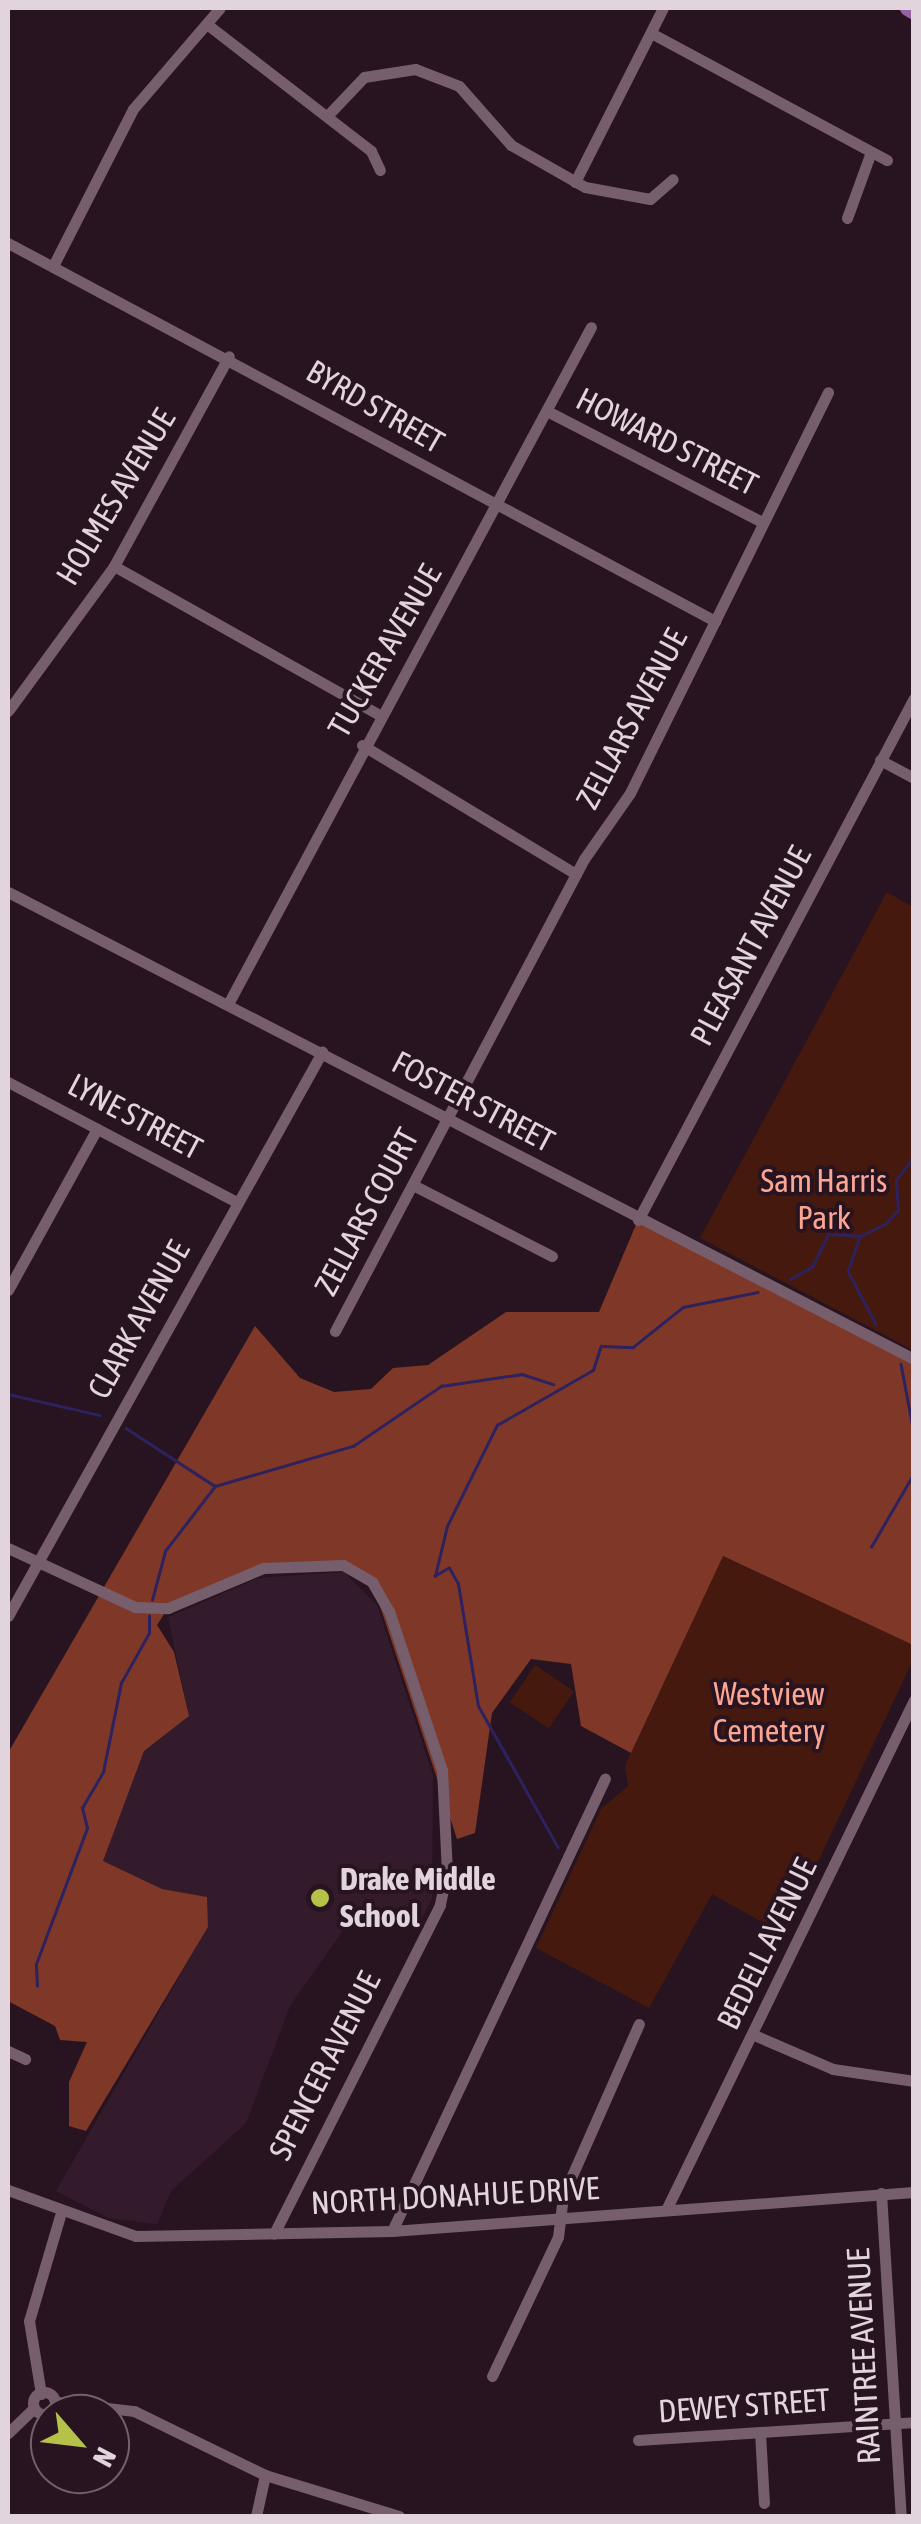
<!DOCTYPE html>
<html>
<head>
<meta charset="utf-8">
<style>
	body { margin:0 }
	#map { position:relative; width:921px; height:2524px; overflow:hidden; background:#271420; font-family:"Asap Condensed",sans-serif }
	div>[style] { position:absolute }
	.built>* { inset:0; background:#341b2c }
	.green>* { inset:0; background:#46190e; transform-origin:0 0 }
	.forest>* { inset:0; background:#7f3828 }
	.stream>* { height:2.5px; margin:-1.25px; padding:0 1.25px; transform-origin:1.25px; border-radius:1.25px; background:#2d225e }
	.minor>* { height:11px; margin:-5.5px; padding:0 5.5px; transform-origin:5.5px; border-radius:5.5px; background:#765e6d }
	.minor>.ring { margin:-5.5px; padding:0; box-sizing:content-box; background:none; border:11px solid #765e6d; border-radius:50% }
	.major>* { height:15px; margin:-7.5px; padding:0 7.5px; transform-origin:7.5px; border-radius:7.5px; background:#9563a4 }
	.dots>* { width:28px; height:28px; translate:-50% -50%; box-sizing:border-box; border:5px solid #271420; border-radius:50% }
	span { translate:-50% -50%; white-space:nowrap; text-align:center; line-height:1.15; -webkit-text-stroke:8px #271420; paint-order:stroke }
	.street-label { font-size:32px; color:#e2d4dd }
	.park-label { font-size:32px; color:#fca692 }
	.poi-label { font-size:32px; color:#e2d4dd; font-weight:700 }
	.left { translate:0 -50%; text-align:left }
	.frame { position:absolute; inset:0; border:10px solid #e2d4dd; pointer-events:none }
	.north { position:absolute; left:30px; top:2394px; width:100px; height:100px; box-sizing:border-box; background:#271420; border:2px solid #72616c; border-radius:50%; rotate:118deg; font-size:28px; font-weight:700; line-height:40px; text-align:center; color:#e2d4dd }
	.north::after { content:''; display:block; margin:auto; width:35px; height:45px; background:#b6c149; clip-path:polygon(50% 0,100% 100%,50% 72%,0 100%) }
</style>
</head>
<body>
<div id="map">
	<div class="built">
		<div style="clip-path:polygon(344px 1572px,377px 1605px,433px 1775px,432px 1899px,418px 1926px,356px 1912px,290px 2006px,246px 2123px,171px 2191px,157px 2224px,108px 2218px,56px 2191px,208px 1927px,206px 1897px,162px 1889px,103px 1861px,144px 1751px,189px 1716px,168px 1617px,259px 1578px)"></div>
	</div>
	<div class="green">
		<div style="clip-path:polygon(887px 892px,913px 907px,913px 1350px,700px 1238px)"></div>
		<div style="clip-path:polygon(722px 1556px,913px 1645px,913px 1660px,784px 1934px,712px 1894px,649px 2008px,536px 1948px,601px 1809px,628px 1786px,625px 1766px)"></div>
		<div style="left:535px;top:1665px;width:47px;height:45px;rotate:34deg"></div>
	</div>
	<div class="forest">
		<div style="clip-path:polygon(638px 1220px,913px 1359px,913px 1645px,723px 1556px,631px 1753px,581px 1726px,571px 1664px,531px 1659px,492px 1713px,475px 1833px,457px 1839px,372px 1582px,354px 1569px,263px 1568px,168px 1608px,157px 1625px,174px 1652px,189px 1716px,144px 1751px,103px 1861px,162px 1889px,207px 1897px,208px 1927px,86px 2131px,69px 2126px,69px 2082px,87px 2042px,60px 2040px,55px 2026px,8px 2001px,8px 1753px,255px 1326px,300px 1378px,334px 1392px,371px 1389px,393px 1368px,428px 1365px,506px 1312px,599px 1312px)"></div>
	</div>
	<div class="stream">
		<div style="left:860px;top:1237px;width:36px;rotate:109deg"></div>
		<div style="left:848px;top:1271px;width:60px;rotate:62.2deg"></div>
		<div style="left:790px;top:1279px;width:25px;rotate:-29deg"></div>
		<div style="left:812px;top:1267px;width:37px;rotate:-64deg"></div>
		<div style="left:828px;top:1234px;width:33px;rotate:3deg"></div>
		<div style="left:861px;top:1236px;width:27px;rotate:-27deg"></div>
		<div style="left:885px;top:1224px;width:19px;rotate:-47deg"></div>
		<div style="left:898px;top:1210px;width:30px;rotate:-94deg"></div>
		<div style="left:896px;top:1180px;width:29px;rotate:-52deg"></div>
		<div style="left:901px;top:1364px;width:70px;rotate:79.3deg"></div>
		<div style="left:8px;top:1394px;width:94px;rotate:12.9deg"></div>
		<div style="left:126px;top:1428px;width:106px;rotate:33.1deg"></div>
		<div style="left:215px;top:1486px;width:144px;rotate:-16.2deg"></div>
		<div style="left:353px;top:1446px;width:107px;rotate:-34.3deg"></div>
		<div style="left:441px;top:1386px;width:82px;rotate:-8.4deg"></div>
		<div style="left:522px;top:1374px;width:33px;rotate:18deg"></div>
		<div style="left:871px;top:1547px;width:86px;rotate:-59.8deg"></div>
		<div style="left:152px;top:1600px;width:51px;rotate:-75.1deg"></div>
		<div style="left:165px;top:1551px;width:82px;rotate:-52.4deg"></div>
		<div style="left:558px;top:1848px;width:163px;rotate:-119.4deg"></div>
		<div style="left:478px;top:1706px;width:124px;rotate:-99.3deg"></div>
		<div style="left:458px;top:1584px;width:18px;rotate:-119deg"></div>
		<div style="left:449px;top:1568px;width:16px;rotate:150deg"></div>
		<div style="left:435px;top:1576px;width:51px;rotate:-76.5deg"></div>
		<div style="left:447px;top:1526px;width:113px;rotate:-63.7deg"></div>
		<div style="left:497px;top:1425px;width:111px;rotate:-29.8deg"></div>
		<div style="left:593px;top:1370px;width:25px;rotate:-72deg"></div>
		<div style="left:601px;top:1346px;width:32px;rotate:2deg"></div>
		<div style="left:633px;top:1347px;width:64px;rotate:-38.7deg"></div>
		<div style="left:683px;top:1307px;width:76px;rotate:-11.3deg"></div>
		<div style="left:37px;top:1986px;width:22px;rotate:-93deg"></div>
		<div style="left:36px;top:1964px;width:145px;rotate:-69.4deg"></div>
		<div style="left:87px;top:1828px;width:21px;rotate:-104deg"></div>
		<div style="left:82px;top:1808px;width:42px;rotate:-59.7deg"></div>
		<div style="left:103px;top:1772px;width:91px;rotate:-78.6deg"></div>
		<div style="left:121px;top:1683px;width:57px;rotate:-60.8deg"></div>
		<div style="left:149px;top:1633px;width:17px;rotate:-90deg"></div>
	</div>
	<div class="minor">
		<div style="left:208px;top:25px;width:206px;rotate:37.7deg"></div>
		<div style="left:371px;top:151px;width:21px;rotate:65deg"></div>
		<div style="left:651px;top:33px;width:268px;rotate:28.3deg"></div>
		<div style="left:328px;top:115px;width:52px;rotate:-46.5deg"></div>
		<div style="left:364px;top:77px;width:52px;rotate:-8.9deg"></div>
		<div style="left:415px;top:69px;width:47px;rotate:21.1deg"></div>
		<div style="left:459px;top:86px;width:79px;rotate:48.6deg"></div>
		<div style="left:511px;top:145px;width:85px;rotate:29.6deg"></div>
		<div style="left:585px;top:187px;width:66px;rotate:10.5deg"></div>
		<div style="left:650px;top:199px;width:30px;rotate:-41deg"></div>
		<div style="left:575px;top:182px;width:195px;rotate:-63.2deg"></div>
		<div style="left:847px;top:218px;width:70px;rotate:-70deg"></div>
		<div style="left:8px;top:243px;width:802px;rotate:28.13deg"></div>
		<div style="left:53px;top:266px;width:176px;rotate:-63deg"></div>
		<div style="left:133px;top:109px;width:133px;rotate:-49.3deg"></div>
		<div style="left:547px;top:411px;width:242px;rotate:27.3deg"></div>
		<div style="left:114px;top:566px;width:305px;rotate:29.3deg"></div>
		<div style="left:8px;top:711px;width:180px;rotate:-53.8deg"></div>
		<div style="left:114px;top:566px;width:239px;rotate:-61.3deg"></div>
		<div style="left:362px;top:745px;width:250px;rotate:31.1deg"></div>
		<div style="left:880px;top:760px;width:38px;rotate:28deg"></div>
		<div style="left:8px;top:892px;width:1019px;rotate:27.27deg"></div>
		<div style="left:228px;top:1004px;width:768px;rotate:-61.8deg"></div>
		<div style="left:8px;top:1082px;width:259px;rotate:27.7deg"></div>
		<div style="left:413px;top:1185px;width:156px;rotate:27.1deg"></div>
		<div style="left:638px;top:1220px;width:590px;rotate:-62.13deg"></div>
		<div style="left:8px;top:1290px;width:184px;rotate:-61.1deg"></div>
		<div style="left:335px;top:1331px;width:534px;rotate:-62.19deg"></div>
		<div style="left:584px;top:859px;width:80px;rotate:-55.1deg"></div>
		<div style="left:630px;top:793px;width:447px;rotate:-63.7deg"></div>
		<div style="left:8px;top:1548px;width:140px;rotate:24.9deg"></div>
		<div style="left:135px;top:1607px;width:33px;rotate:2deg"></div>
		<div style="left:168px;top:1608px;width:103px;rotate:-22.8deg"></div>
		<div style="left:263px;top:1568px;width:80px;rotate:-2.1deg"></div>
		<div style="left:343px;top:1565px;width:34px;rotate:30deg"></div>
		<div style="left:372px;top:1582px;width:34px;rotate:60deg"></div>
		<div style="left:389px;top:1611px;width:168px;rotate:71.6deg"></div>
		<div style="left:442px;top:1770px;width:101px;rotate:87.2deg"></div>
		<div style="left:447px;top:1871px;width:35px;rotate:102deg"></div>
		<div style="left:440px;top:1905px;width:368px;rotate:116.8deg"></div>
		<div style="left:8px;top:1616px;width:646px;rotate:-60.89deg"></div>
		<div style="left:754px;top:2035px;width:86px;rotate:23.3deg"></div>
		<div style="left:833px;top:2069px;width:82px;rotate:8.4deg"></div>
		<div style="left:8px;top:2051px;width:19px;rotate:25deg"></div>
		<div style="left:8px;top:2190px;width:136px;rotate:19.8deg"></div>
		<div style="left:136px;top:2236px;width:256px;rotate:-1.1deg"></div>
		<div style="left:392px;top:2231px;width:523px;rotate:-4.27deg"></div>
		<div style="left:881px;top:2193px;width:324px;rotate:86.5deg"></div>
		<div style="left:666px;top:2210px;width:567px;rotate:-64.07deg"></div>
		<div style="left:392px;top:2231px;width:500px;rotate:-64.8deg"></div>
		<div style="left:492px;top:2376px;width:154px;rotate:-64.6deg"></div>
		<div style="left:558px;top:2237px;width:41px;rotate:-83deg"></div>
		<div style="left:563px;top:2196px;width:188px;rotate:-66.2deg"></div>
		<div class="ring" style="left:33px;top:2392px;width:11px;height:11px"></div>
		<div style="left:41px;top:2394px;width:74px;rotate:-99.3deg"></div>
		<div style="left:29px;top:2321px;width:109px;rotate:-73.6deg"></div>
		<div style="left:57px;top:2402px;width:78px;rotate:6.7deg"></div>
		<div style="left:134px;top:2411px;width:146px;rotate:26deg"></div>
		<div style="left:265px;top:2475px;width:140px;rotate:17deg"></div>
		<div style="left:760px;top:2432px;width:71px;rotate:86.8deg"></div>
		<div style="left:8px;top:2433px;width:35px;rotate:-44deg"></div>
		<div style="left:638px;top:2440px;width:277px;rotate:-3.7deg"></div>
		<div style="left:256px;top:2516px;width:42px;rotate:-77.6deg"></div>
	</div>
	<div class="major">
		<div style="left:907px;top:8px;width:8px;rotate:30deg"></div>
	</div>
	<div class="dots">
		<div style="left:320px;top:1898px;background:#b6c149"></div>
	</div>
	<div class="street-label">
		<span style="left:375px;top:407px;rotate:30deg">BYRD STREET</span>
		<span style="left:667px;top:442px;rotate:27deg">HOWARD STREET</span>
		<span style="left:116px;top:497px;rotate:-59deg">HOLMES AVENUE</span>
		<span style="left:385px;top:651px;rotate:-60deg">TUCKER AVENUE</span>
		<span style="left:632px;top:719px;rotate:-62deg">ZELLARS AVENUE</span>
		<span style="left:751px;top:946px;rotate:-62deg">PLEASANT AVENUE</span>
		<span style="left:473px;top:1102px;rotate:28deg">FOSTER STREET</span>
		<span style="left:135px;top:1117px;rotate:28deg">LYNE STREET</span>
		<span style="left:367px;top:1212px;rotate:-62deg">ZELLARS COURT</span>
		<span style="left:139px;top:1320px;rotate:-61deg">CLARK AVENUE</span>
		<span style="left:767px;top:1944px;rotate:-64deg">BEDELL AVENUE</span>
		<span style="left:325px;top:2066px;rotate:-63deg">SPENCER AVENUE</span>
		<span style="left:455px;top:2196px;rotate:-3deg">NORTH DONAHUE DRIVE</span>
		<span style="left:864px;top:2356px;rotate:-93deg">RAINTREE AVENUE</span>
		<span style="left:744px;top:2406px;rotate:-4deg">DEWEY STREET</span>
	</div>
	<div class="park-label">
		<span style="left:824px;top:1200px">Sam Harris<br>Park</span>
		<span style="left:769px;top:1713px">Westview<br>Cemetery</span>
	</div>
	<div class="poi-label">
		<span class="left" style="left:340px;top:1898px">Drake Middle<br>School</span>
	</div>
	<div class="frame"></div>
	<div class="north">N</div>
</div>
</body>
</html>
